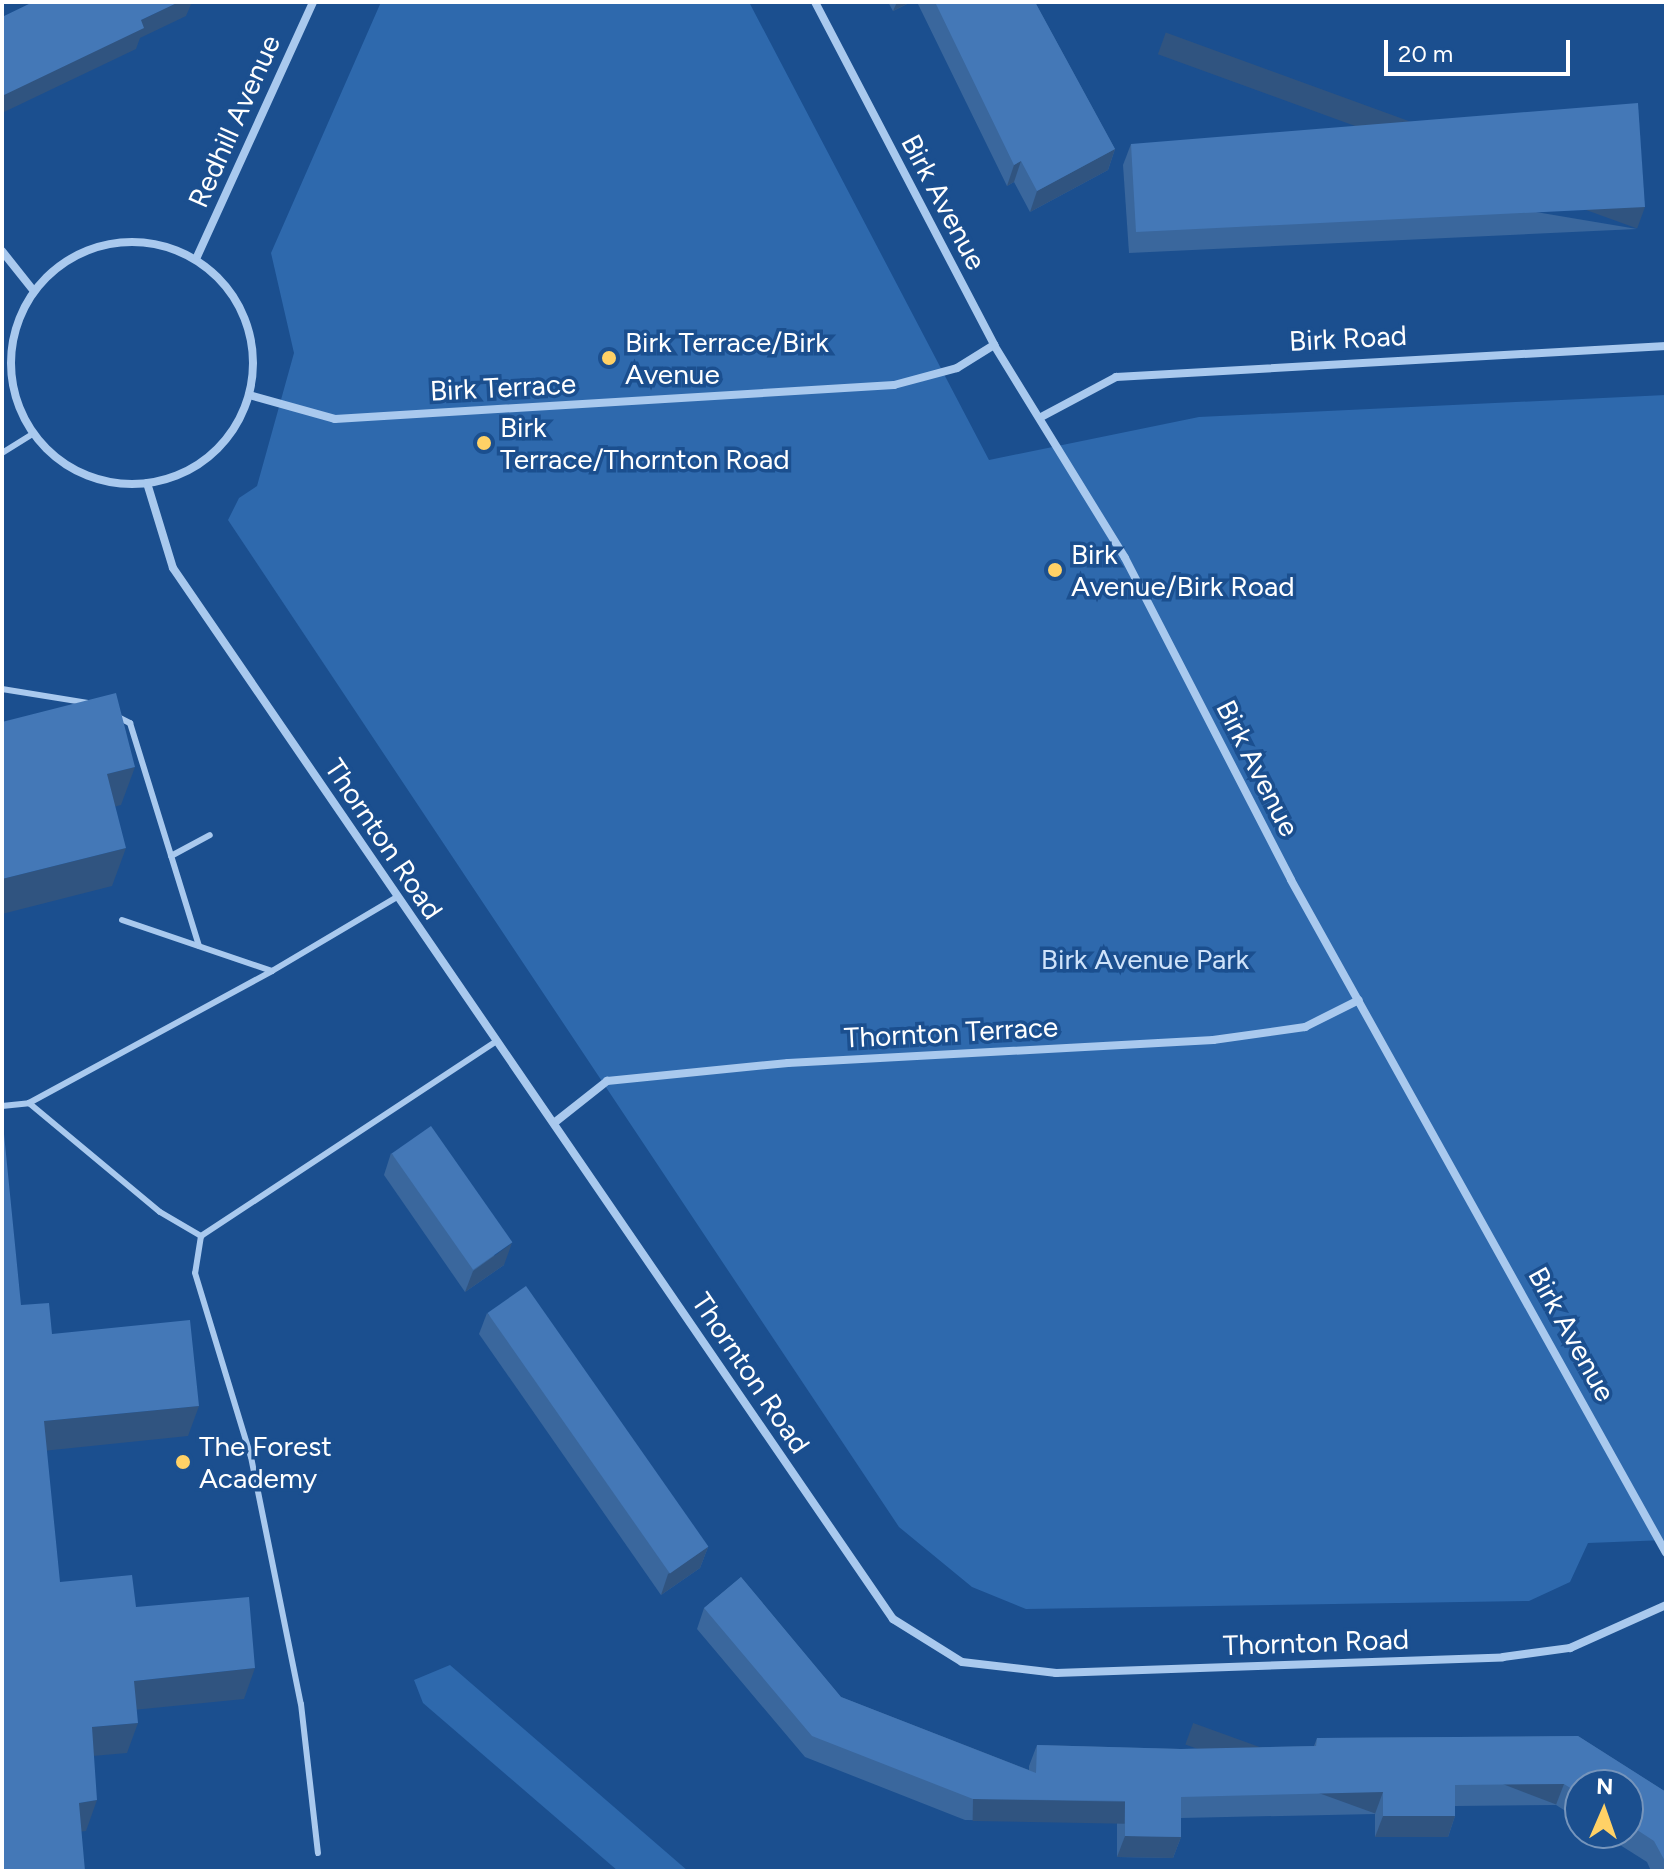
<!DOCTYPE html>
<html>
<head>
<meta charset="utf-8">
<style>
	body { margin:0 }
	#map { position:relative; width:1668px; height:1873px; overflow:hidden; background:#1b4f8f; font-family:Figtree,sans-serif }
	div>[style] { position:absolute }
	.green>* { inset:0; background:#2e69ad }
	.service>* { height:6px; margin:-3px; padding:0 3px; transform-origin:3px; border-radius:3px; background:#a9c9ee }
	.minor>* { height:8px; margin:-4px; padding:0 4px; transform-origin:4px; border-radius:4px; background:#a9c9ee }
	.minor>.ring { margin:-4px; padding:0; box-sizing:content-box; background:none; border:8px solid #a9c9ee; border-radius:50% }
	.wall>* { inset:0; background:#3a679d }
	.shaded-wall>* { inset:0; background:#305480; transform-origin:0 0 }
	.building>* { inset:0; background:#4478b7; transform-origin:0 0 }
	.dots>* { width:22px; height:22px; translate:-50% -50%; box-sizing:border-box; border:4px solid #1b4f8f; border-radius:50% }
	span { translate:-50% -50%; white-space:nowrap; text-align:center; line-height:1.15; -webkit-text-stroke:7px #1b4f8f; paint-order:stroke }
	.street-label { font-size:28px; color:#fff }
	.poi-label { font-size:28px; color:#fff }
	.left { translate:0 -50%; text-align:left }
	.park-label { font-size:28px; color:#cfe3fa }
	.frame { position:absolute; inset:0; border:4px solid #fff; pointer-events:none }
	.north { position:absolute; left:1564px; top:1769px; width:80px; height:80px; box-sizing:border-box; background:#1b4f8f; border:2px solid #7695bc; border-radius:50%; rotate:2deg; font-size:22px; font-weight:700; line-height:32px; text-align:center; color:#fff }
	.north::after { content:''; display:block; margin:auto; width:28px; height:36px; background:#ffd166; clip-path:polygon(50% 0,100% 100%,50% 72%,0 100%) }
	.scale { position:absolute; left:1384px; top:40px; width:186px; height:36px; box-sizing:border-box; border:4px solid #fff; border-top:0; padding-left:10px; font-size:24px; line-height:28px; white-space:nowrap; color:#fff; -webkit-text-stroke:6px #1b4f8f; paint-order:stroke }
</style>
</head>
<body>
<div id="map">
	<div class="green">
		<div style="clip-path:polygon(381px 2px,749px 2px,989px 460px,1199px 417px,1666px 395px,1666px 1540px,1588px 1543px,1570px 1582px,1529px 1601px,1026px 1609px,972px 1587px,899px 1527px,228px 520px,239px 498px,257px 486px,294px 353px,271px 253px)"></div>
		<div style="clip-path:polygon(450px 1665px,688px 1871px,618px 1871px,423px 1703px,414px 1680px)"></div>
	</div>
	<div class="service">
		<div style="left:2px;top:453px;width:36px;rotate:-32deg"></div>
		<div style="left:2px;top:689px;width:87px;rotate:9.2deg"></div>
		<div style="left:116px;top:716px;width:16px;rotate:27deg"></div>
		<div style="left:130px;top:723px;width:233px;rotate:72.8deg"></div>
		<div style="left:171px;top:856px;width:44px;rotate:-28.3deg"></div>
		<div style="left:122px;top:920px;width:158px;rotate:18.8deg"></div>
		<div style="left:272px;top:971px;width:145px;rotate:-30.6deg"></div>
		<div style="left:29px;top:1103px;width:277px;rotate:-28.5deg"></div>
		<div style="left:2px;top:1106px;width:27px;rotate:-6deg"></div>
		<div style="left:29px;top:1103px;width:170px;rotate:39.8deg"></div>
		<div style="left:160px;top:1212px;width:48px;rotate:30.3deg"></div>
		<div style="left:201px;top:1236px;width:351px;rotate:-33.4deg"></div>
		<div style="left:201px;top:1236px;width:37px;rotate:99deg"></div>
		<div style="left:195px;top:1273px;width:192px;rotate:73.1deg"></div>
		<div style="left:251px;top:1457px;width:252px;rotate:78.6deg"></div>
		<div style="left:301px;top:1704px;width:150px;rotate:83.5deg"></div>
	</div>
	<div class="minor">
		<div style="left:815px;top:2px;width:387px;rotate:62.4deg"></div>
		<div style="left:994px;top:345px;width:250px;rotate:58.4deg"></div>
		<div style="left:1125px;top:558px;width:362px;rotate:62.7deg"></div>
		<div style="left:1291px;top:880px;width:770px;rotate:60.87deg"></div>
		<div class="ring" style="left:11px;top:242px;width:234px;height:234px"></div>
		<div style="left:2px;top:251px;width:50px;rotate:51.5deg"></div>
		<div style="left:196px;top:259px;width:282px;rotate:-65.5deg"></div>
		<div style="left:249px;top:395px;width:89px;rotate:15.6deg"></div>
		<div style="left:335px;top:419px;width:560px;rotate:-3.48deg"></div>
		<div style="left:894px;top:385px;width:65px;rotate:-15.1deg"></div>
		<div style="left:957px;top:368px;width:44px;rotate:-31.9deg"></div>
		<div style="left:1043px;top:416px;width:83px;rotate:-28.1deg"></div>
		<div style="left:1116px;top:377px;width:551px;rotate:-3.23deg"></div>
		<div style="left:147px;top:483px;width:89px;rotate:73deg"></div>
		<div style="left:173px;top:568px;width:1274px;rotate:55.59deg"></div>
		<div style="left:893px;top:1619px;width:81px;rotate:31.9deg"></div>
		<div style="left:962px;top:1662px;width:95px;rotate:6.7deg"></div>
		<div style="left:1056px;top:1673px;width:447px;rotate:-2deg"></div>
		<div style="left:1503px;top:1657px;width:68px;rotate:-7.7deg"></div>
		<div style="left:1570px;top:1648px;width:105px;rotate:-24.1deg"></div>
		<div style="left:554px;top:1123px;width:68px;rotate:-38.4deg"></div>
		<div style="left:607px;top:1081px;width:182px;rotate:-5.7deg"></div>
		<div style="left:788px;top:1063px;width:426px;rotate:-3.1deg"></div>
		<div style="left:1213px;top:1040px;width:93px;rotate:-8deg"></div>
		<div style="left:1305px;top:1027px;width:60px;rotate:-26.6deg"></div>
	</div>
	<div class="wall">
		<div style="clip-path:polygon(888px 2px,911px 2px,893px 11px)"></div>
		<div style="clip-path:polygon(917px 2px,1035px 2px,1115px 149px,1108px 170px,1030px 212px,1014px 182px,1007px 186px)"></div>
		<div style="clip-path:polygon(1131px 144px,1637px 229px,1129px 253px,1123px 165px)"></div>
		<div style="clip-path:polygon(391px 1153px,504px 1265px,465px 1292px,384px 1175px)"></div>
		<div style="clip-path:polygon(487px 1313px,708px 1547px,700px 1568px,661px 1595px,479px 1334px)"></div>
		<div style="clip-path:polygon(741px 1577px,841px 1697px,1029px 1770px,1029px 1766px,1037px 1745px,1181px 1749px,1314px 1746px,1317px 1738px,1578px 1736px,1666px 1792px,1666px 1871px,1651px 1871px,1647px 1862px,1601px 1833px,1628px 1833px,1628px 1785px,1580px 1785px,1580px 1820px,1556px 1805px,1455px 1806px,1455px 1816px,1448px 1837px,1375px 1837px,1375px 1814px,1181px 1818px,1181px 1837px,1173px 1858px,1117px 1857px,1117px 1822px,965px 1820px,805px 1757px,697px 1629px,704px 1608px)"></div>
	</div>
	<div class="shaded-wall">
		<div style="clip-path:polygon(179px 2px,192px 2px,186px 16px,140px 38px,136px 49px,2px 113px,2px 96px,141px 20px)"></div>
		<div style="clip-path:polygon(897px 2px,911px 2px,893px 11px)"></div>
		<div style="clip-path:polygon(1115px 149px,1108px 170px,1030px 212px,1037px 191px)"></div>
		<div style="clip-path:polygon(1021px 161px,1014px 182px,1007px 186px,1014px 165px)"></div>
		<div style="left:1645px;top:207px;width:23px;height:510px;rotate:110deg"></div>
		<div style="clip-path:polygon(135px 767px,121px 805px,94px 812px,107px 774px)"></div>
		<div style="clip-path:polygon(126px 848px,112px 886px,2px 914px,2px 879px)"></div>
		<div style="clip-path:polygon(512px 1243px,504px 1265px,465px 1292px,473px 1271px)"></div>
		<div style="clip-path:polygon(199px 1406px,188px 1436px,33px 1452px,44px 1421px)"></div>
		<div style="clip-path:polygon(708px 1547px,700px 1568px,661px 1595px,668px 1574px)"></div>
		<div style="clip-path:polygon(255px 1668px,244px 1699px,123px 1711px,134px 1681px)"></div>
		<div style="clip-path:polygon(138px 1723px,127px 1753px,81px 1757px,92px 1727px)"></div>
		<div style="left:1564px;top:1784px;width:22px;height:109px;rotate:111deg"></div>
		<div style="left:1383px;top:1792px;width:23px;height:202px;rotate:110deg"></div>
		<div style="left:973px;top:1799px;width:152px;height:22px;rotate:1deg"></div>
		<div style="clip-path:polygon(97px 1800px,86px 1831px,68px 1833px,79px 1803px)"></div>
		<div style="clip-path:polygon(1383px 1816px,1455px 1816px,1448px 1837px,1375px 1837px)"></div>
		<div style="clip-path:polygon(1125px 1836px,1181px 1837px,1173px 1858px,1117px 1857px)"></div>
	</div>
	<div class="building">
		<div style="clip-path:polygon(33px 2px,179px 2px,141px 20px,144px 28px,2px 96px,2px 17px)"></div>
		<div style="clip-path:polygon(935px 2px,1035px 2px,1115px 149px,1037px 191px,1021px 161px,1014px 165px)"></div>
		<div style="clip-path:polygon(1638px 103px,1645px 207px,1136px 232px,1131px 144px)"></div>
		<div style="clip-path:polygon(116px 693px,135px 767px,107px 774px,126px 848px,2px 879px,2px 722px)"></div>
		<div style="left:431px;top:1126px;width:142px;height:48px;rotate:55deg"></div>
		<div style="clip-path:polygon(2px 1134px,4px 1134px,21px 1305px,49px 1303px,52px 1334px,190px 1320px,199px 1406px,44px 1421px,60px 1582px,132px 1575px,136px 1607px,249px 1597px,255px 1668px,134px 1681px,138px 1723px,92px 1727px,97px 1800px,79px 1803px,85px 1871px,2px 1871px)"></div>
		<div style="left:526px;top:1286px;width:318px;height:47px;rotate:55deg"></div>
		<div style="clip-path:polygon(741px 1577px,841px 1697px,1036px 1773px,1037px 1745px,1181px 1749px,1316px 1746px,1317px 1738px,1578px 1736px,1666px 1792px,1666px 1863px,1654px 1841px,1628px 1824px,1628px 1785px,1580px 1785px,1580px 1794px,1564px 1784px,1455px 1785px,1455px 1816px,1383px 1816px,1383px 1792px,1181px 1797px,1181px 1837px,1125px 1836px,1125px 1801px,973px 1799px,812px 1736px,704px 1608px)"></div>
	</div>
	<div class="dots">
		<div style="left:609px;top:358px;background:#ffd166"></div>
		<div style="left:484px;top:443px;background:#ffd166"></div>
		<div style="left:1055px;top:570px;background:#ffd166"></div>
		<div style="left:183px;top:1462px;background:#ffd166"></div>
	</div>
	<div class="street-label">
		<span style="left:234px;top:121px;rotate:-66deg">Redhill Avenue</span>
		<span style="left:944px;top:202px;rotate:62deg">Birk Avenue</span>
		<span style="left:1348px;top:338px;rotate:-3deg">Birk Road</span>
		<span style="left:503px;top:387px;rotate:-3deg">Birk Terrace</span>
		<span style="left:1258px;top:768px;rotate:63deg">Birk Avenue</span>
		<span style="left:384px;top:839px;rotate:56deg">Thornton Road</span>
		<span style="left:951px;top:1032px;rotate:-3deg">Thornton Terrace</span>
		<span style="left:1572px;top:1334px;rotate:61deg">Birk Avenue</span>
		<span style="left:751px;top:1373px;rotate:56deg">Thornton Road</span>
		<span style="left:1316px;top:1642px;rotate:-2deg">Thornton Road</span>
	</div>
	<div class="poi-label">
		<span class="left" style="left:625px;top:358px">Birk Terrace/Birk<br>Avenue</span>
		<span class="left" style="left:500px;top:443px">Birk<br>Terrace/Thornton Road</span>
		<span class="left" style="left:1071px;top:570px">Birk<br>Avenue/Birk Road</span>
		<span class="left" style="left:199px;top:1462px">The Forest<br>Academy</span>
	</div>
	<div class="park-label">
		<span style="left:1145px;top:959px">Birk Avenue Park</span>
	</div>
	<div class="frame"></div>
	<div class="north">N</div>
	<div class="scale">20 m</div>
</div>
</body>
</html>
